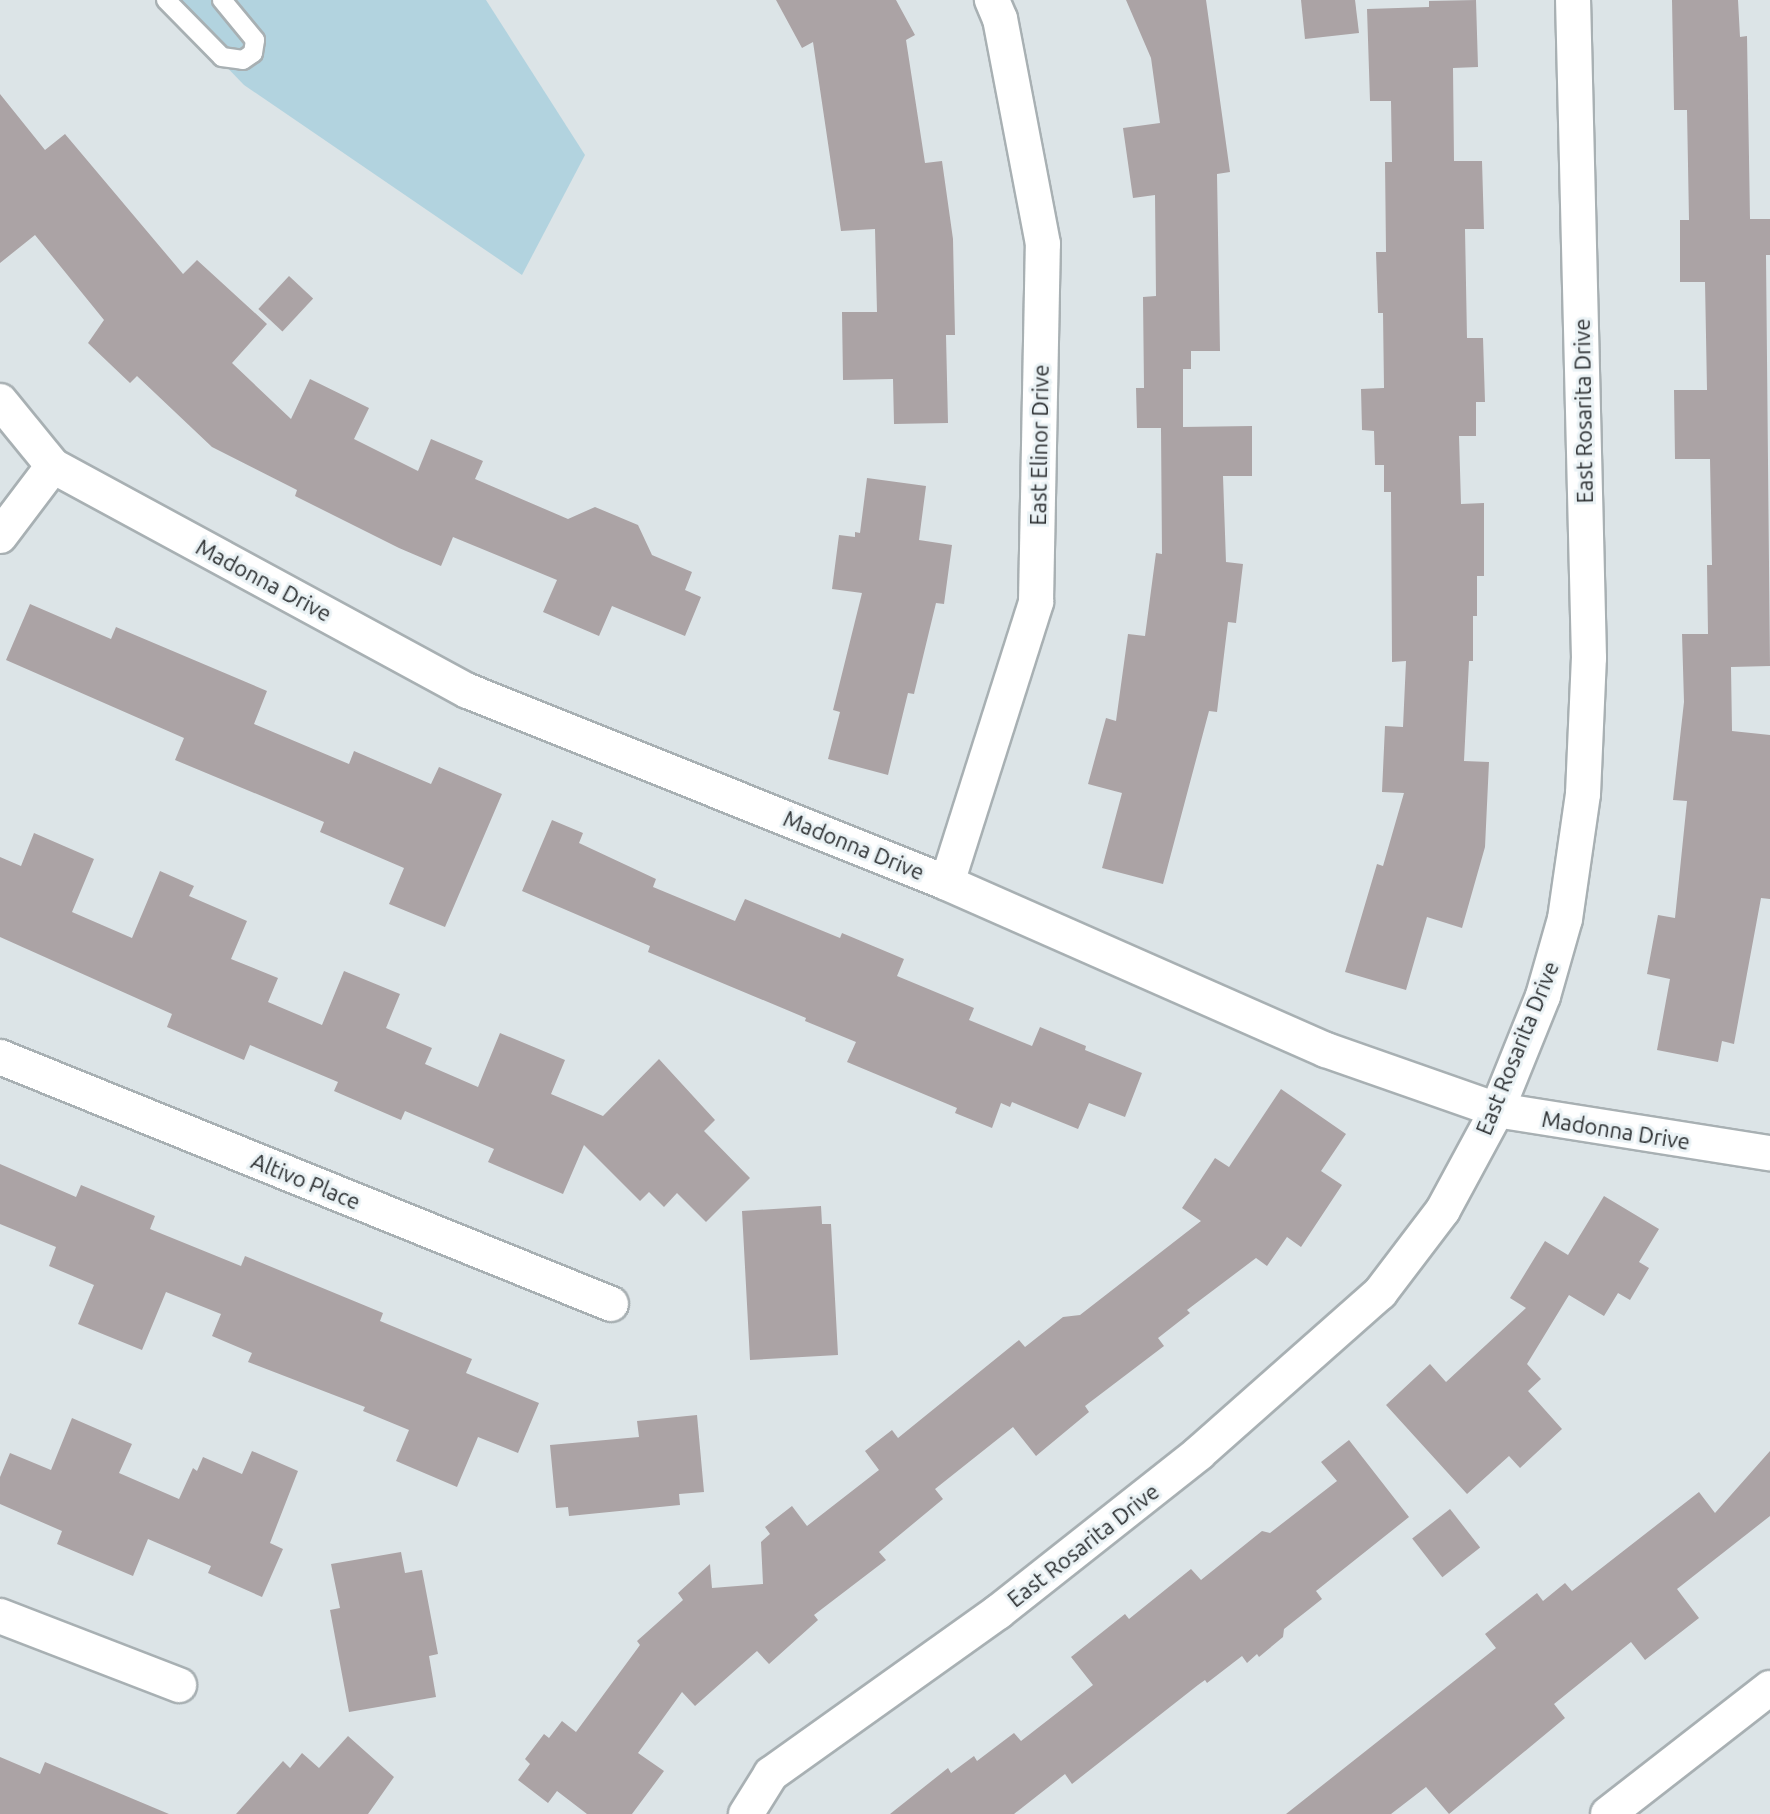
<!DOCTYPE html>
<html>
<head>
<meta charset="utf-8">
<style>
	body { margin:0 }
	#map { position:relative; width:1770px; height:1814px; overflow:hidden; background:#dce4e7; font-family:Ubuntu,sans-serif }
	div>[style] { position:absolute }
	.green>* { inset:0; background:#b2d3df }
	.building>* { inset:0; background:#aba3a5; transform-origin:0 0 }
	.roads { filter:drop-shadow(2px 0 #a8b0b3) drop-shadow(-2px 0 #a8b0b3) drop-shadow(0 2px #a8b0b3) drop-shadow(0 -2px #a8b0b3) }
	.lane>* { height:18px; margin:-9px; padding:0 9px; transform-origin:9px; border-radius:9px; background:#fff }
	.street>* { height:34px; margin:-17px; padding:0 17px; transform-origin:17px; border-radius:17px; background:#fff }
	span { translate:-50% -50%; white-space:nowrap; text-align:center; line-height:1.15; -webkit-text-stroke:6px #eaf2f5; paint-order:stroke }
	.street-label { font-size:22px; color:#2c2f31 }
</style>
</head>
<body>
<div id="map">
	<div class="green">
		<div style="clip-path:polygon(162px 0,486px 0,585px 155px,522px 275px,244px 85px)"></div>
	</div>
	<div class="building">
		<div style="clip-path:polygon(776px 0,896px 0,915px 35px,906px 40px,925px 163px,942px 161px,953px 239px,955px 335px,946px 335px,948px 423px,894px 424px,893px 379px,843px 380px,842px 312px,877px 312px,875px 229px,841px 231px,813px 42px,802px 48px)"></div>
		<div style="clip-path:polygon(1126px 0,1206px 0,1230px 172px,1217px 174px,1220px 351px,1191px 351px,1191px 369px,1183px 369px,1183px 427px,1252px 426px,1252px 476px,1223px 476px,1226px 562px,1243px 564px,1236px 623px,1228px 622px,1217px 712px,1209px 711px,1163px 884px,1102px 868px,1122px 793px,1088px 784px,1106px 718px,1116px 721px,1128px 634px,1145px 636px,1156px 553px,1162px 554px,1161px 428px,1137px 428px,1136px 388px,1144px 388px,1143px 297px,1156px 296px,1155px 195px,1133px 198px,1123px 128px,1160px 123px,1151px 58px)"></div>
		<div style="clip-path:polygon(1301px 0,1355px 0,1359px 33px,1305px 39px)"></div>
		<div style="clip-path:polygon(1476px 0,1478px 67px,1453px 68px,1454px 161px,1482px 161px,1484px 229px,1465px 229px,1467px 338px,1483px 338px,1485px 402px,1476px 402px,1476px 436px,1459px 436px,1461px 504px,1484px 503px,1484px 576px,1477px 576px,1477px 616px,1473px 616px,1473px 661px,1469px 661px,1464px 761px,1489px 762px,1485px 847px,1462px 928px,1427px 917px,1406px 990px,1345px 972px,1377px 864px,1383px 866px,1404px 793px,1382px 792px,1385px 726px,1403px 727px,1406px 661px,1392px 662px,1391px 492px,1384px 492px,1384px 465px,1375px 465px,1374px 431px,1362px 430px,1361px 389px,1384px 388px,1383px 313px,1378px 313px,1376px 252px,1386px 252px,1385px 162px,1392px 162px,1391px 101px,1370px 101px,1367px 9px,1429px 7px,1429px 1px)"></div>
		<div style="clip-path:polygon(1672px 0,1738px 0,1740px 37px,1747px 36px,1750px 219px,1770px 219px,1770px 255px,1766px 255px,1770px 666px,1731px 667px,1732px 731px,1770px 735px,1770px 899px,1761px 898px,1734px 1044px,1722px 1041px,1718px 1062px,1657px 1050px,1670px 979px,1647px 974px,1658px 915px,1675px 918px,1687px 801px,1673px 800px,1684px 702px,1682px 634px,1708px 634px,1707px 565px,1712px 565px,1710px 459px,1675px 459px,1674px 390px,1707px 390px,1705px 282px,1680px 282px,1680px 220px,1689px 220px,1687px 110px,1674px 110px)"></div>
		<div style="clip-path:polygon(0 94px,45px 150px,65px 134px,183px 274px,197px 260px,267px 324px,232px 363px,291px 419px,310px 379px,369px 408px,354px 439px,418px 471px,431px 439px,483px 461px,475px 479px,568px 519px,595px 507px,638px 525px,652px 555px,692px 572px,685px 590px,701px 597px,685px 636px,612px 606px,599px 636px,543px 612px,557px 580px,453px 537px,441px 566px,399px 548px,295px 496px,297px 490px,212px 447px,137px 376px,130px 383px,88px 343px,104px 320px,35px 235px,0 263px)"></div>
		<div style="left:289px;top:276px;width:33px;height:45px;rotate:43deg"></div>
		<div style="clip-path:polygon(867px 478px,926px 486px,919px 540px,952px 545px,944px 604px,936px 603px,914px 694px,908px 693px,888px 775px,828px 759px,840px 712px,833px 710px,862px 593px,832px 589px,839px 535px,855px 537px,855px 532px,860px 533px)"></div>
		<div style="clip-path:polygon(30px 604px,111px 639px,116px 627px,267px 691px,254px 724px,349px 764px,354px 751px,431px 784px,439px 767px,502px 794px,445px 927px,389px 904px,404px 868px,320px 832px,324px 822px,175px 760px,184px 738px,6px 660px)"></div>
		<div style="clip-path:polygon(552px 820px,583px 833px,579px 843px,656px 879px,653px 887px,735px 921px,745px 899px,840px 938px,842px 933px,904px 959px,897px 976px,974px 1008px,969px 1020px,1032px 1046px,1040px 1027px,1086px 1046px,1085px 1050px,1142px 1073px,1125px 1117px,1089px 1103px,1078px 1129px,1012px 1102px,1010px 1107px,1001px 1103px,992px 1128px,955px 1113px,957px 1108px,847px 1062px,856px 1042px,805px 1021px,806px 1018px,648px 952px,650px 946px,522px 891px)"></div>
		<div style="clip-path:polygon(34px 833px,94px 859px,72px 912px,132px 938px,160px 871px,194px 886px,189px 896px,247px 921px,231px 959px,278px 978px,268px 1002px,322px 1025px,344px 971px,400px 994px,386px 1028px,432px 1048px,425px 1064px,478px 1087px,500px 1033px,565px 1060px,551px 1094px,603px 1116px,659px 1059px,715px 1120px,704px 1131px,750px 1178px,706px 1222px,677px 1193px,664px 1207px,649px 1192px,640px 1201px,584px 1145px,563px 1194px,488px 1162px,494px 1149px,405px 1111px,401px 1120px,334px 1091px,338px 1082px,250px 1045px,244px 1060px,167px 1027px,172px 1014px,0 937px,0 857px,21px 866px)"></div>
		<div style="clip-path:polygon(1281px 1089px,1346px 1134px,1321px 1171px,1342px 1185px,1301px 1247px,1287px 1237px,1267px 1266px,1256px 1258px,1187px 1310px,1190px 1313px,1158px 1338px,1164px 1346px,1085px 1406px,1089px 1412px,1036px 1456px,1013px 1427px,935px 1489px,943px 1499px,879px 1552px,886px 1560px,814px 1615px,818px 1620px,769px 1664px,757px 1651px,695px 1706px,682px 1692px,638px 1753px,664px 1771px,632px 1814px,587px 1814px,557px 1791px,548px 1803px,518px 1780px,530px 1764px,525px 1759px,544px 1734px,549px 1738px,562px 1721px,576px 1732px,640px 1645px,637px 1641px,683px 1600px,678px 1593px,710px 1564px,712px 1588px,763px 1584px,761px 1542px,770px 1534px,765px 1527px,792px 1506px,807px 1526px,879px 1470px,865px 1451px,892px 1430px,898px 1438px,1019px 1340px,1025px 1347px,1063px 1317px,1080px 1315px,1201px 1221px,1182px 1208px,1215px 1158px,1229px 1167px)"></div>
		<div style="clip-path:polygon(0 1164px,76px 1197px,81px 1185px,155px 1216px,150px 1229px,241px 1266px,245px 1256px,383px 1313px,380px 1321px,472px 1359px,466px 1373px,539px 1403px,518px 1453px,478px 1437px,457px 1487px,396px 1461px,409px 1430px,363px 1411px,365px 1407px,248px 1362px,252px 1353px,212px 1336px,221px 1314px,166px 1292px,142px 1350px,78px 1324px,94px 1285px,49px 1266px,56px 1247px,0 1224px)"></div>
		<div style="clip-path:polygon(1604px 1196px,1659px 1229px,1639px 1262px,1649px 1268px,1630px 1300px,1618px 1293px,1604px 1316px,1569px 1295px,1527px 1364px,1541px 1379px,1528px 1391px,1562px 1429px,1520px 1468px,1509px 1456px,1467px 1494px,1386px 1405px,1430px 1364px,1446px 1382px,1526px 1308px,1510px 1298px,1545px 1241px,1568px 1255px)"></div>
		<div style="clip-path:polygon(821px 1206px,822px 1224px,831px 1224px,838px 1355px,750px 1360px,742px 1211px)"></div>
		<div style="clip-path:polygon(697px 1415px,704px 1492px,679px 1494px,680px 1505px,569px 1516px,568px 1507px,556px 1508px,550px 1445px,639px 1437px,637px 1421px)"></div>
		<div style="clip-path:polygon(72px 1418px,132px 1444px,119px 1473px,179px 1499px,193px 1468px,197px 1471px,203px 1457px,242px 1474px,252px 1451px,298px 1471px,270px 1543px,283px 1549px,262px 1597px,208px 1573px,211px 1566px,148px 1539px,133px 1576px,57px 1544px,62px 1531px,0 1504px,0 1477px,10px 1453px,51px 1470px)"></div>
		<div style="clip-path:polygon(1349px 1440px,1409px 1517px,1316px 1591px,1322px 1599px,1284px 1629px,1283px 1637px,1259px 1657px,1257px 1654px,1247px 1663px,1242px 1656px,1207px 1683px,1205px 1680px,1198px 1685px,1072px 1784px,1065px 1774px,1014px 1814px,890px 1814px,948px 1768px,951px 1773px,974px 1756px,977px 1761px,1014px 1733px,1021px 1741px,1093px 1685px,1071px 1657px,1125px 1614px,1129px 1619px,1191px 1569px,1201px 1580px,1262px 1531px,1270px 1533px,1337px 1481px,1321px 1462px)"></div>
		<div style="clip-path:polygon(1770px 1451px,1770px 1516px,1677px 1589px,1699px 1618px,1645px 1660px,1631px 1642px,1554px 1704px,1565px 1718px,1449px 1814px,1426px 1787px,1391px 1814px,1286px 1814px,1496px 1648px,1485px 1634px,1537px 1593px,1543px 1601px,1565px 1583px,1572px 1591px,1699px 1492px,1715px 1513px)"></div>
		<div style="left:1450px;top:1509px;width:49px;height:48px;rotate:52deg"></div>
		<div style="clip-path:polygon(401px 1552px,405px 1573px,422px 1570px,438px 1654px,429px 1656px,436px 1697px,349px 1712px,330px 1610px,340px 1608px,331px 1564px)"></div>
		<div style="clip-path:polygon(348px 1736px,394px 1777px,368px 1814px,236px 1814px,283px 1761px,290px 1768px,302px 1753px,319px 1768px)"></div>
		<div style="clip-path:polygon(0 1757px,40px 1774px,45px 1762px,169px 1814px,0 1814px)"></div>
	</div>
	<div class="roads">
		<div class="lane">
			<div style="left:166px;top:0;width:80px;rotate:45.5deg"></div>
			<div style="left:222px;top:57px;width:21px;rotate:8deg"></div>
			<div style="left:243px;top:60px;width:12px;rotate:-35deg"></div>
			<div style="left:253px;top:53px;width:13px;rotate:-81deg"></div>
			<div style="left:255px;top:40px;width:52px;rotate:-129.5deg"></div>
		</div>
		<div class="street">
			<div style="left:0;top:401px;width:84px;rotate:50.8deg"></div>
			<div style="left:53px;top:466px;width:472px;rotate:28.5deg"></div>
			<div style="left:468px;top:691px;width:516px;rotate:21.84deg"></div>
			<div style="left:947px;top:883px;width:414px;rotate:23.8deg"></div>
			<div style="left:1326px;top:1050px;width:181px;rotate:19.3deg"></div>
			<div style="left:1497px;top:1110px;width:276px;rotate:9deg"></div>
			<div style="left:0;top:536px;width:88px;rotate:-52.9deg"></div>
			<div style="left:947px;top:883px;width:295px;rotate:-72.4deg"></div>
			<div style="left:1036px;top:602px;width:358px;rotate:-88.9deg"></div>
			<div style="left:1043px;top:244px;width:229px;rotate:-100.8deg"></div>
			<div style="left:1000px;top:19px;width:21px;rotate:-113deg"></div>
			<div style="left:0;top:1057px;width:659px;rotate:22.01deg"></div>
			<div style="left:0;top:1616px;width:192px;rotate:21.1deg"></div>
			<div style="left:746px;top:1814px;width:47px;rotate:-58deg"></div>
			<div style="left:771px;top:1774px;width:279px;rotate:-35.5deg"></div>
			<div style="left:998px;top:1612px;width:256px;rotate:-38.3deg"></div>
			<div style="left:1199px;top:1453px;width:242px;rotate:-41.5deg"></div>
			<div style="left:1380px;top:1293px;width:104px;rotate:-52.8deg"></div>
			<div style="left:1443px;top:1210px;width:114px;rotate:-61.6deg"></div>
			<div style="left:1497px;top:1110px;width:123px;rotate:-68deg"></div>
			<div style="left:1543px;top:996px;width:80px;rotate:-74.1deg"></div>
			<div style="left:1565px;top:919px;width:126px;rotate:-81.8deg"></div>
			<div style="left:1583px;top:794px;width:136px;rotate:-87.5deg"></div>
			<div style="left:1589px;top:658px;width:658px;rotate:-91.39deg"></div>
			<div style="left:1608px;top:1814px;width:205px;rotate:-37.9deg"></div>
		</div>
	</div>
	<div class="street-label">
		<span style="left:1583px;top:411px;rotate:-91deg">East Rosarita Drive</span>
		<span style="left:1039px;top:445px;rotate:-89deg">East Elinor Drive</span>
		<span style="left:264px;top:580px;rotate:28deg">Madonna Drive</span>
		<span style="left:854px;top:845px;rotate:22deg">Madonna Drive</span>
		<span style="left:1517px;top:1048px;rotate:-68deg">East Rosarita Drive</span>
		<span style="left:1616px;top:1130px;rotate:9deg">Madonna Drive</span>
		<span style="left:306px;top:1181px;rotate:22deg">Altivo Place</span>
		<span style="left:1083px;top:1545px;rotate:-38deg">East Rosarita Drive</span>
	</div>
</div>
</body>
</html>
